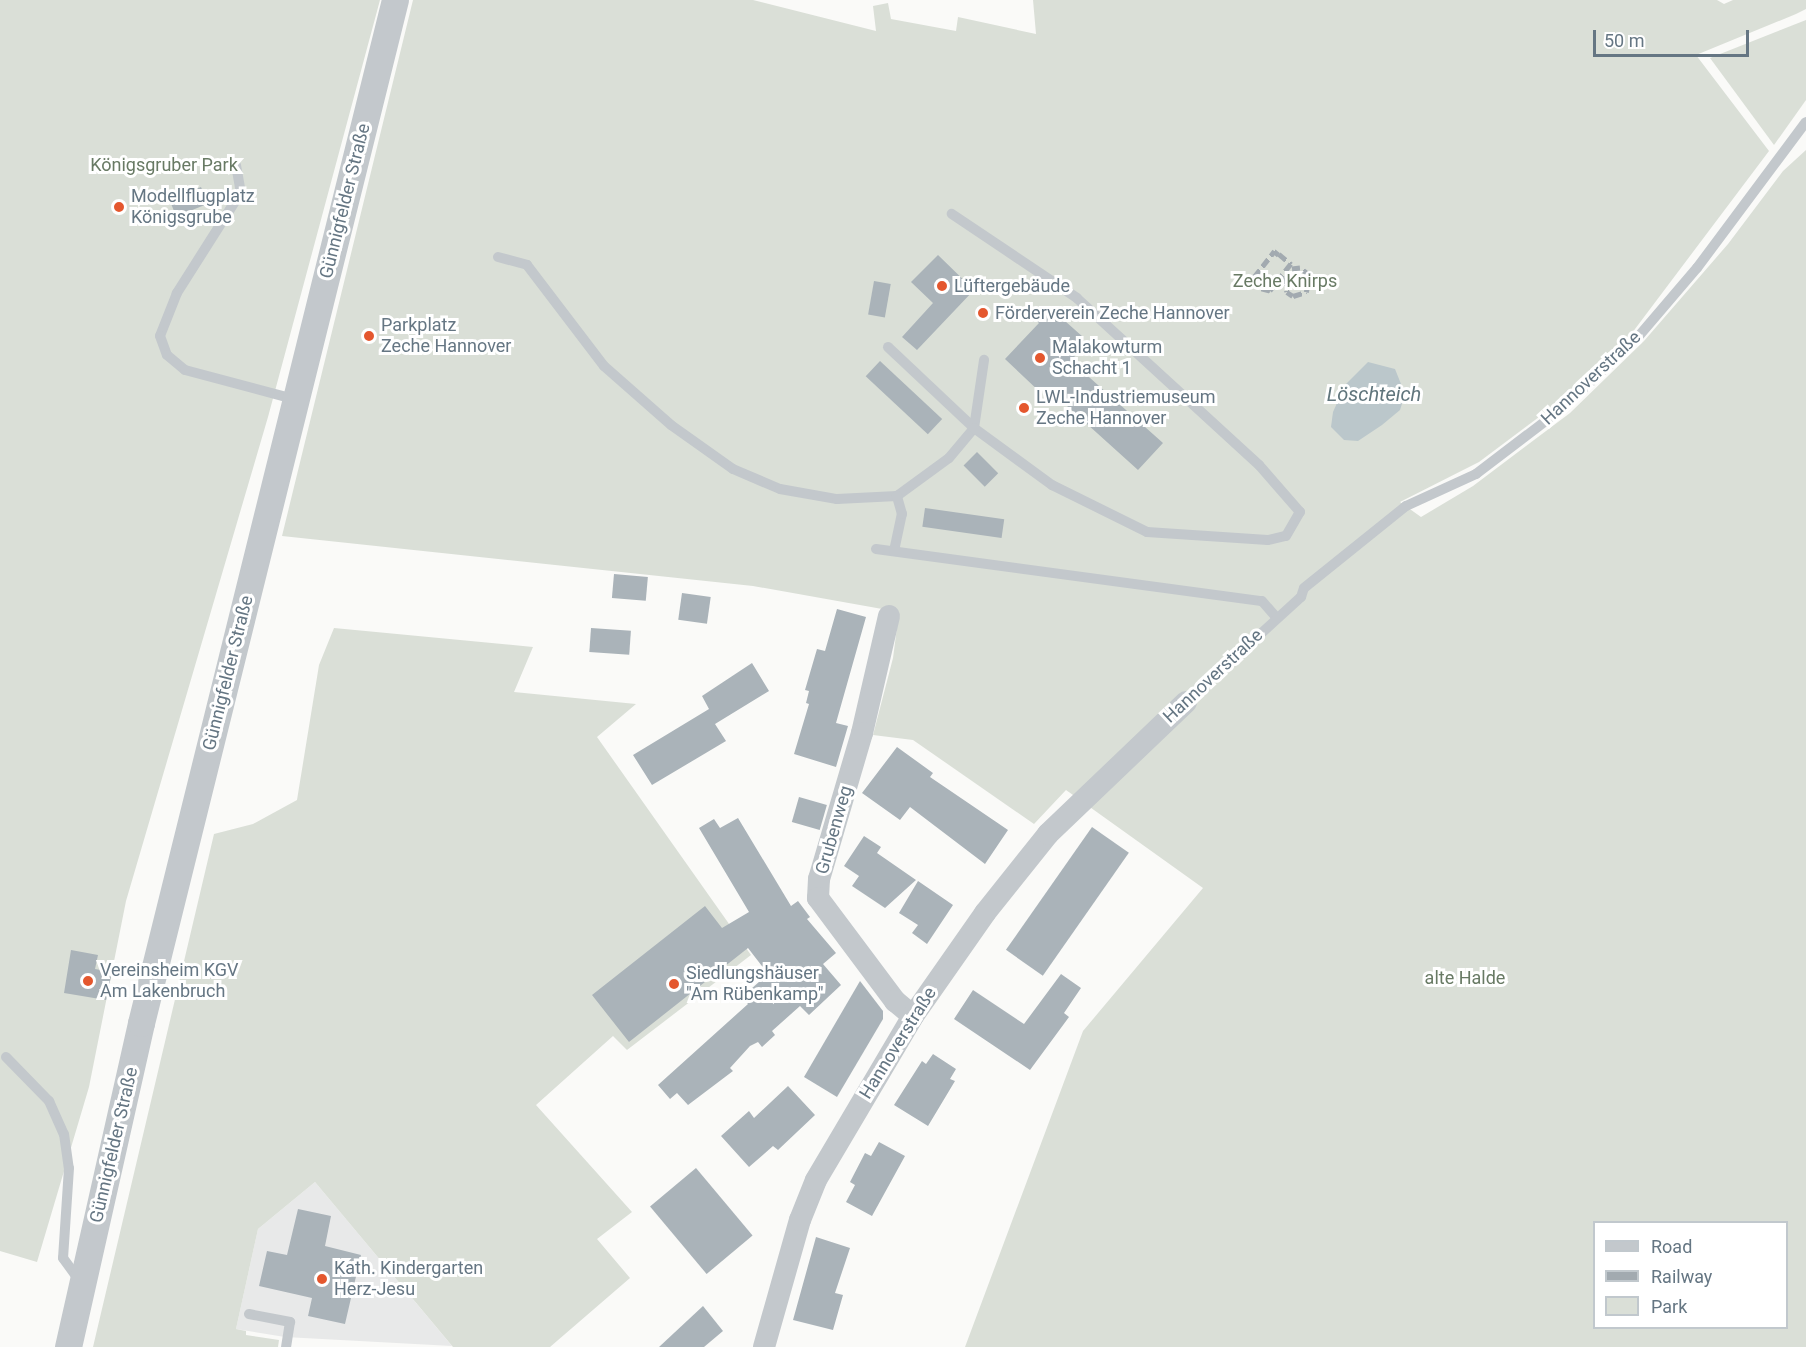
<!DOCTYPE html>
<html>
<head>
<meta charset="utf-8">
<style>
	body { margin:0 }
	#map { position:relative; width:1806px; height:1347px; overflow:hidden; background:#fafaf8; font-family:Roboto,sans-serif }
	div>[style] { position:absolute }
	.built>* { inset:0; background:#e8e9e9 }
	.green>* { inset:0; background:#dadfd7 }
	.water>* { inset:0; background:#bbc7cb }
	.building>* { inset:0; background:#aab3b9; transform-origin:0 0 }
	.service>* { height:10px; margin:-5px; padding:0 5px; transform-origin:5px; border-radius:5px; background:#c3c8cc }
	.minor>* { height:22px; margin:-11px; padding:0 11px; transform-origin:11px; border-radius:11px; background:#c3c8cc }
	.tertiary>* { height:27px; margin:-13.5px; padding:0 13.5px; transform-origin:13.5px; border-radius:13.5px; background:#c3c8cc }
	.rail>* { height:4.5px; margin-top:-2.25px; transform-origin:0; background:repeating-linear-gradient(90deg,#a2aab0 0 9px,transparent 0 13.5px) }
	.dots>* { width:16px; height:16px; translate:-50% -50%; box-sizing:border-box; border:3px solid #fff; border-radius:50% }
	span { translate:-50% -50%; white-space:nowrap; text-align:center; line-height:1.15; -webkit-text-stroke:6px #fff; paint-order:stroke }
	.park-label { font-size:18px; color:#687a64 }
	.poi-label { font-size:18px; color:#657683 }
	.left { translate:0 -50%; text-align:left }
	.street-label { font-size:18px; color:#657683 }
	.water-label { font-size:20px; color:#60757c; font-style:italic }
	.legend { position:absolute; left:1593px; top:1221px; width:195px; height:108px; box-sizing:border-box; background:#fff; border:2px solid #c1c8cd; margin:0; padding:8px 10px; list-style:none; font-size:18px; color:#657683 }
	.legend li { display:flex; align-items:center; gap:12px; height:30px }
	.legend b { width:30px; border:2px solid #c1c8cd }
	.scale { position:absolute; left:1593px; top:30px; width:156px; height:27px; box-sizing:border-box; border:3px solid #657683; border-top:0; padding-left:8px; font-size:18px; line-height:21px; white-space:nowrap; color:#657683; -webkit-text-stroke:4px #fff; paint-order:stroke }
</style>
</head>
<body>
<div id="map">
	<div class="built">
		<div style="clip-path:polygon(315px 1182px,452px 1346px,285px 1337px,236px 1329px,258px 1229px)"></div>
	</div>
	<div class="green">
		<div style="clip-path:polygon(0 0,380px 0,268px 417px,126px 901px,89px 1087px,37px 1262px,0 1251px)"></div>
		<div style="clip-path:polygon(evenodd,413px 0,753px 0,876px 31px,873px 6px,888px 3px,891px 19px,956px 31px,958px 17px,1036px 34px,1033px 0,1717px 0,1724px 4px,1733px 0,1806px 0,1806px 9px,1796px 14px,1696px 55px,1769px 151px,1632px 333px,1559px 402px,1479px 462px,1400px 502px,1421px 517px,1473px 486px,1570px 413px,1644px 341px,1728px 244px,1783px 171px,1806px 150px,1806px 1347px,965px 1347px,1083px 1031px,1203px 888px,1066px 790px,1034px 824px,913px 740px,873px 735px,893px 658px,899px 612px,753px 586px,282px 536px,413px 0,1594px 1222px,1786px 1222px,1786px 1328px,1594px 1328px,1594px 1222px)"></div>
		<div style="clip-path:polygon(1806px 20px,1806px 100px,1774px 145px,1710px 58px)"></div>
		<div style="clip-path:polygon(334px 628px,533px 647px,514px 692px,636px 704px,597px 737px,751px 955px,627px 1050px,613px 1036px,536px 1105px,632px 1212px,597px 1239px,630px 1278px,550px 1347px,453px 1347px,315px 1182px,258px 1229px,236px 1329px,246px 1331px,246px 1335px,279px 1340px,278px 1347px,93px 1347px,214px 834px,253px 824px,297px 800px,319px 665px)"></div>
	</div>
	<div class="water">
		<div style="clip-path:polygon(1368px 362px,1395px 369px,1405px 394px,1400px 410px,1382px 425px,1358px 441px,1344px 440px,1331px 427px,1333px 412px,1345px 385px)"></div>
	</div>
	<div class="building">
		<div style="left:201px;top:187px;width:18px;height:34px;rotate:68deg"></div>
		<div style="clip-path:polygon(938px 255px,974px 290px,917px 350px,902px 337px,933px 303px,911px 282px)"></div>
		<div style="left:874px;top:281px;width:17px;height:34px;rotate:10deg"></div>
		<div style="clip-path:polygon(1056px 313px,1083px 337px,1069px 351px,1075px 356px,1071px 361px,1163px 443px,1138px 470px,1046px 387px,1041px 393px,1005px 359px,1039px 323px,1030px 314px)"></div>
		<div style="left:880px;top:361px;width:85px;height:21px;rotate:43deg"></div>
		<div style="left:977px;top:452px;width:30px;height:19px;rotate:45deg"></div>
		<div style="left:925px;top:508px;width:80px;height:19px;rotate:8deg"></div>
		<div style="left:614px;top:574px;width:34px;height:24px;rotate:5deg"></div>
		<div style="left:682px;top:593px;width:29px;height:27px;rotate:8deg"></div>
		<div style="clip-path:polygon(837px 609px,866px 617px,836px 723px,848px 726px,836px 767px,794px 754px,809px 704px,806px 703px,809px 691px,805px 690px,817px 649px,825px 651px)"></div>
		<div style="left:591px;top:628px;width:40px;height:24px;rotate:4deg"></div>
		<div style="clip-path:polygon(752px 663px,769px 691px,715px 724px,726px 741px,652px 785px,633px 755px,709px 709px,702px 696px)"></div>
		<div style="clip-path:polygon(897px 747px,933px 773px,930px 777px,1008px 830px,985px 864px,910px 807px,900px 820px,862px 793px)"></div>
		<div style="left:799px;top:797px;width:29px;height:26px;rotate:16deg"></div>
		<div style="clip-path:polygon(738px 818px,791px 906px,798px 901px,810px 917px,807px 919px,836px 953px,823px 964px,841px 985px,809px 1015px,800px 1006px,772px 1031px,775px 1035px,762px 1047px,758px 1042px,750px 1046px,730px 1068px,733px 1071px,688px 1105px,677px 1093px,670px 1099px,658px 1085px,748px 1004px,742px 997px,768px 974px,748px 948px,629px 1042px,592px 995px,705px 906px,722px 928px,749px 912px,699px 828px,714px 819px,720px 828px)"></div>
		<div style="left:1092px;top:827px;width:45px;height:150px;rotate:35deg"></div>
		<div style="clip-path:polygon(864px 836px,881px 847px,877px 853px,916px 880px,885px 908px,852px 886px,859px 876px,844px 866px)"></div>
		<div style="clip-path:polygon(918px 881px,953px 905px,927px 944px,912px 933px,918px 925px,899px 913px)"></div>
		<div style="clip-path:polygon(71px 950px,98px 955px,95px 969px,112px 972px,106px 1000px,64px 993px)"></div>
		<div style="clip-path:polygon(1061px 974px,1081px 988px,1064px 1013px,1069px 1017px,1030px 1070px,954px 1019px,973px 990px,1024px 1024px)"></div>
		<div style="clip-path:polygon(860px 981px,883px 1011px,883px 1019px,837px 1097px,804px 1077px)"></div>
		<div style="clip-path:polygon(933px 1054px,956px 1069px,950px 1079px,955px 1081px,928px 1126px,894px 1105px,922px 1061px,926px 1064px)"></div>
		<div style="clip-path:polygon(788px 1086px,815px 1115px,778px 1150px,773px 1146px,749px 1167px,721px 1136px,749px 1111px,754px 1118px)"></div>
		<div style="clip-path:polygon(879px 1142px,905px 1156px,872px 1216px,846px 1202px,855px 1185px,850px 1182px,865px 1153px,871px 1156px)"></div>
		<div style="left:696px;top:1168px;width:88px;height:60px;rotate:50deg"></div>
		<div style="clip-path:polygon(298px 1209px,331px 1216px,325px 1246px,361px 1255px,345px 1324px,308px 1316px,312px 1298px,259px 1286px,267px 1251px,287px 1255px)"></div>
		<div style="clip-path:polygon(816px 1237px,850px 1248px,835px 1293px,843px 1295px,833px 1330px,793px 1320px)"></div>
		<div style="clip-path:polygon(703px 1306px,723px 1331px,704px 1347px,659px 1347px)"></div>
	</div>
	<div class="service">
		<div style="left:236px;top:165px;width:27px;rotate:80deg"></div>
		<div style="left:241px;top:192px;width:120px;rotate:122.4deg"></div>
		<div style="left:177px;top:293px;width:46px;rotate:111.6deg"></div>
		<div style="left:160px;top:336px;width:20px;rotate:70deg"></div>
		<div style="left:167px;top:355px;width:23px;rotate:40deg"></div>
		<div style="left:185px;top:370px;width:113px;rotate:14.9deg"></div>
		<div style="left:498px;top:257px;width:30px;rotate:15deg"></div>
		<div style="left:527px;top:265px;width:127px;rotate:52.7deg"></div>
		<div style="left:604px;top:366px;width:89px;rotate:41.4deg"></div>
		<div style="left:671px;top:425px;width:76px;rotate:35.4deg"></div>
		<div style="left:733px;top:469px;width:51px;rotate:23.1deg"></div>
		<div style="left:780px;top:489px;width:58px;rotate:10deg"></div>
		<div style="left:837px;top:499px;width:60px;rotate:-2.9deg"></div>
		<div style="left:897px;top:496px;width:64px;rotate:-36.2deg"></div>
		<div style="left:949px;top:458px;width:39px;rotate:-50deg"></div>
		<div style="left:974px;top:428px;width:69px;rotate:-81.6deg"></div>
		<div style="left:888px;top:347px;width:118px;rotate:43.3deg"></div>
		<div style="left:974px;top:428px;width:97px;rotate:36.2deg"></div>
		<div style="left:1052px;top:485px;width:106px;rotate:26.3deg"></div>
		<div style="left:1147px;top:532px;width:121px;rotate:3.8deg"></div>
		<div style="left:1268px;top:540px;width:18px;rotate:-13deg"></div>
		<div style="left:1286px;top:536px;width:28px;rotate:-60deg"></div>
		<div style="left:1300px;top:512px;width:62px;rotate:-131.1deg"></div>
		<div style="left:1259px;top:465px;width:247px;rotate:-137.5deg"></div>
		<div style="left:1077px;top:298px;width:151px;rotate:-146.1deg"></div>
		<div style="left:876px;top:549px;width:389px;rotate:7.7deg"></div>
		<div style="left:1262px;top:601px;width:21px;rotate:49deg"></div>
		<div style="left:894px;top:551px;width:38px;rotate:-78deg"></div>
		<div style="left:902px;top:514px;width:19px;rotate:-106deg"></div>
		<div style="left:1186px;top:702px;width:156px;rotate:-42.4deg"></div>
		<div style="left:1301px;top:597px;width:9px;rotate:-72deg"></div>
		<div style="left:1304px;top:588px;width:131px;rotate:-38.8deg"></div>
		<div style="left:1406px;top:506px;width:77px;rotate:-24.6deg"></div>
		<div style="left:1476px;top:474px;width:111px;rotate:-37.3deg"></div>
		<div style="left:1564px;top:407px;width:102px;rotate:-43.4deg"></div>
		<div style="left:1638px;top:337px;width:91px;rotate:-49.5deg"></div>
		<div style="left:1697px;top:268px;width:182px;rotate:-53.3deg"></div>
		<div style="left:6px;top:1057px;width:62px;rotate:45.7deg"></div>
		<div style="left:49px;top:1101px;width:36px;rotate:66deg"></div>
		<div style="left:64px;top:1134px;width:34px;rotate:82deg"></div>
		<div style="left:69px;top:1168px;width:90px;rotate:93.8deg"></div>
		<div style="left:63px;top:1258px;width:29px;rotate:54deg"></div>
		<div style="left:249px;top:1314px;width:42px;rotate:11deg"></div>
		<div style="left:290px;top:1322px;width:25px;rotate:99deg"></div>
	</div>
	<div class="minor">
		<div style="left:889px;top:616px;width:120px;rotate:103deg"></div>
		<div style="left:862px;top:733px;width:152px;rotate:106.4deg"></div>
		<div style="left:819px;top:879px;width:19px;rotate:93deg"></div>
		<div style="left:818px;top:898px;width:129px;rotate:53.2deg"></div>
		<div style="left:895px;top:1001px;width:23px;rotate:40deg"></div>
		<div style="left:764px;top:1347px;width:132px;rotate:-74.2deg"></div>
		<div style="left:800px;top:1220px;width:43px;rotate:-68.2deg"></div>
		<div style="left:816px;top:1180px;width:191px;rotate:-59.4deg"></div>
		<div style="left:913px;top:1016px;width:126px;rotate:-55deg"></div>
		<div style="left:985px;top:913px;width:101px;rotate:-51.4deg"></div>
		<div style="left:1048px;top:834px;width:191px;rotate:-43.7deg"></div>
	</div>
	<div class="tertiary">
		<div style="left:68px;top:1347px;width:332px;rotate:-77.3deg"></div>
		<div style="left:141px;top:1023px;width:1054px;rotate:-76.06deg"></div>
	</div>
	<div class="rail">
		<div style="left:1279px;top:254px;width:16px;rotate:40deg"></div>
		<div style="left:1291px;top:264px;width:34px;rotate:128deg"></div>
		<div style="left:1270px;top:291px;width:12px;rotate:-166deg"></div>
		<div style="left:1258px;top:288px;width:12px;rotate:-110deg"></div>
		<div style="left:1254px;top:277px;width:33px;rotate:-52deg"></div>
		<div style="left:1274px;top:251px;width:6px;rotate:39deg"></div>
		<div style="left:1285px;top:277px;width:15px;rotate:82deg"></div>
		<div style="left:1287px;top:292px;width:7px;rotate:34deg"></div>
		<div style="left:1293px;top:296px;width:14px;rotate:-17deg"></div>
		<div style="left:1306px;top:292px;width:16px;rotate:-76deg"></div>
		<div style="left:1310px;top:276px;width:13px;rotate:-141deg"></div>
		<div style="left:1300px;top:268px;width:8px;rotate:173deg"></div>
	</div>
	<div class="dots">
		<div style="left:119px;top:207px;background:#e4572e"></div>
		<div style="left:942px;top:286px;background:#e4572e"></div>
		<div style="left:983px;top:313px;background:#e4572e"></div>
		<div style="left:369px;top:336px;background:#e4572e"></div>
		<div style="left:1040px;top:358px;background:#e4572e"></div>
		<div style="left:1024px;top:408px;background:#e4572e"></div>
		<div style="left:88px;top:981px;background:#e4572e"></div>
		<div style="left:674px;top:984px;background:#e4572e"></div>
		<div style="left:322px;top:1279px;background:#e4572e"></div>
	</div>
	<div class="park-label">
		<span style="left:164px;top:165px">Königsgruber Park</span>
		<span style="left:1285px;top:281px">Zeche Knirps</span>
		<span style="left:1465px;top:978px">alte Halde</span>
	</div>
	<div class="poi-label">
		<span class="left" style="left:131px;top:207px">Modellflugplatz<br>Königsgrube</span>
		<span class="left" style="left:954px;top:286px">Lüftergebäude</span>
		<span class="left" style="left:995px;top:313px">Förderverein Zeche Hannover</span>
		<span class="left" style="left:381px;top:336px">Parkplatz<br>Zeche Hannover</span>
		<span class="left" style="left:1052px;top:358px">Malakowturm<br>Schacht 1</span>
		<span class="left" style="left:1036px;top:408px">LWL-Industriemuseum<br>Zeche Hannover</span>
		<span class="left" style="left:100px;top:981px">Vereinsheim KGV<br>Am Lakenbruch</span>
		<span class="left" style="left:686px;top:984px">Siedlungshäuser<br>"Am Rübenkamp"</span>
		<span class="left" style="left:334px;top:1279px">Kath. Kindergarten<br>Herz-Jesu</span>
	</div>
	<div class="street-label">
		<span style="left:345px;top:201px;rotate:-76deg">Günnigfelder Straße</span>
		<span style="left:1591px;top:378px;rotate:-43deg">Hannoverstraße</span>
		<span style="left:228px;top:673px;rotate:-76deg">Günnigfelder Straße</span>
		<span style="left:1213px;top:676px;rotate:-43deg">Hannoverstraße</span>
		<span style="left:834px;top:830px;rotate:-74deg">Grubenweg</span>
		<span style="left:898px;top:1043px;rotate:-58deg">Hannoverstraße</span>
		<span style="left:114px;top:1145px;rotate:-77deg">Günnigfelder Straße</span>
	</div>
	<div class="water-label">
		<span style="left:1374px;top:394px">Löschteich</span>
	</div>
	<ul class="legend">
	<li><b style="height:8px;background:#c3c8cc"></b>Road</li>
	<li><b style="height:8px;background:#a2aab0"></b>Railway</li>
	<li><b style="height:16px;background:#dadfd7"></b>Park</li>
	</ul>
	<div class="scale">50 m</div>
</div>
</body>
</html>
